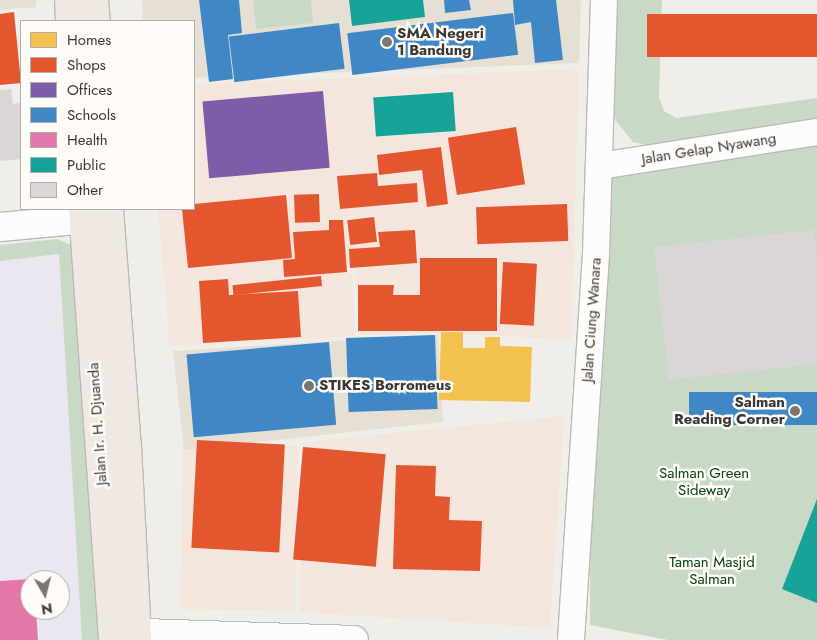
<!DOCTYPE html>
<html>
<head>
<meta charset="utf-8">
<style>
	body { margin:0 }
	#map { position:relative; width:817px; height:640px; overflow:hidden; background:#f0eee8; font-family:Jost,sans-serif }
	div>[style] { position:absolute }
	.commercial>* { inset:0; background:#f4e6dd; transform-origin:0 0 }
	.built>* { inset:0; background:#e6e0d4 }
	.medical>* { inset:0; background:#ebe7f1 }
	.green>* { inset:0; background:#c8dac5 }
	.homes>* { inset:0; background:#f2c14e }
	.shops>* { inset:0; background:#e4572e; transform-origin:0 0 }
	.offices>* { inset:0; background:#7b5ea7; transform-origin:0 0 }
	.schools>* { inset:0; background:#3f88c5; transform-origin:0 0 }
	.health>* { inset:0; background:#e377a8 }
	.public>* { inset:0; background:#17a398; transform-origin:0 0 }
	.building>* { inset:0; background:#d9d6d5 }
	.roads { filter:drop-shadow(1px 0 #bcbab5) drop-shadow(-1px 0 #bcbab5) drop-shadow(0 1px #bcbab5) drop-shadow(0 -1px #bcbab5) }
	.minor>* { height:26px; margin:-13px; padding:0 13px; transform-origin:13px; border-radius:13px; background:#fdfcfc }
	.tertiary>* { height:28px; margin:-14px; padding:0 14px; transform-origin:14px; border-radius:14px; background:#fdfcfc }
	.primary>* { height:28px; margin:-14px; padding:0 14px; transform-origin:14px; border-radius:14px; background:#efe8e3 }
	.dots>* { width:14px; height:14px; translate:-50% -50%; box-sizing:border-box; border:2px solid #fffcf8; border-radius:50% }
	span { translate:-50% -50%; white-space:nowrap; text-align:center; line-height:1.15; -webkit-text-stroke:5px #fffcf8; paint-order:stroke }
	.poi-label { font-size:15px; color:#3a3734; font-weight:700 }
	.left { translate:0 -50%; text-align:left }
	.right { translate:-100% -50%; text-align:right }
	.street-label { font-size:15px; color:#3a3734 }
	.park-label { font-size:15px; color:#084414 }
	.legend { position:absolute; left:20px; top:20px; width:175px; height:190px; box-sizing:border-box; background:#fffcf8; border:1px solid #b0adaa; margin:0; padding:6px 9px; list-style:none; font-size:15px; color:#3a3734 }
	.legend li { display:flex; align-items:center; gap:10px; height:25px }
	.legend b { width:25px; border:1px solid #b0adaa }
	.north { position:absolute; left:20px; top:570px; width:50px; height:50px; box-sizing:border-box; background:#fffcf8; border:1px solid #b0adaa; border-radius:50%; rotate:172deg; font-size:14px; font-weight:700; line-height:20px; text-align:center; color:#3a3734 }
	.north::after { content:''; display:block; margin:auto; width:18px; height:22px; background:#7a7773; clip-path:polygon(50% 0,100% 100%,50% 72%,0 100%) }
</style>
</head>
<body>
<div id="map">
	<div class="commercial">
		<div style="clip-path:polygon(579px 69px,571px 340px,442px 333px,359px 335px,355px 267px,164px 281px,158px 209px,194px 209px,194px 84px)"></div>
		<div style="left:352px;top:270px;width:66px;height:187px;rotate:87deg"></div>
		<div style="clip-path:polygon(564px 416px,550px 628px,300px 612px,303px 442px)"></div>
		<div style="left:298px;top:446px;width:165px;height:115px;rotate:91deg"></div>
	</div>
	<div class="built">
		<div style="clip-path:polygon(0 0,36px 0,36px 7px,0 10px)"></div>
		<div style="clip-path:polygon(142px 0,581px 0,579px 63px,194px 78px,194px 21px,143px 21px)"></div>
		<div style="clip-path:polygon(438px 335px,443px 422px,184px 450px,173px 351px)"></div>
	</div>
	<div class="medical">
		<div style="clip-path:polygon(evenodd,59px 254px,82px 640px,0 640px,0 261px,59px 254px,30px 580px,60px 580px,60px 610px,30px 610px,30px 580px)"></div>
	</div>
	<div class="green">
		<div style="clip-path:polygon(253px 0,311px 0,313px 23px,256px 29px)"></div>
		<div style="clip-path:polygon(615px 0,662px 0,659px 97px,664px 111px,676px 118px,817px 98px,817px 122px,660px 148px,633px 142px,616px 121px,612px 101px)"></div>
		<div style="clip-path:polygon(817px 132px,817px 640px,668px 640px,590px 625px,591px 341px,600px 166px)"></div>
		<div style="clip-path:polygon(57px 239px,73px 246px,109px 640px,82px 640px,59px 254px,0 261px,0 245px)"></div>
	</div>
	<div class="homes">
		<div style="clip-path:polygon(441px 332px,463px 332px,463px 348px,485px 348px,485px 337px,500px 337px,500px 346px,532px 347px,530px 402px,439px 400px)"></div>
	</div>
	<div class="shops">
		<div style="clip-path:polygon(14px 12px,21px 83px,0 85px,0 14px)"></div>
		<div style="left:817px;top:14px;width:43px;height:170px;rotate:90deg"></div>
		<div style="left:516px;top:127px;width:58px;height:69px;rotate:81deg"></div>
		<div style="clip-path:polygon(441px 147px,448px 204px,427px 207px,422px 170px,379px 175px,377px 155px)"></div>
		<div style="clip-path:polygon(377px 173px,378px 186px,417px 183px,418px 202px,340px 209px,337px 176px)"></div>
		<div style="left:319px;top:194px;width:28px;height:25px;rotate:88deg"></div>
		<div style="clip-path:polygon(286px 195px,292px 258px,188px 268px,182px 209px,194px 209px,194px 204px)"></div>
		<div style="left:567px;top:204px;width:37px;height:91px;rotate:88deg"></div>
		<div style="left:374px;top:217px;width:25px;height:27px;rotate:83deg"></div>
		<div style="clip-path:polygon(329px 220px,343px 220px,347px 272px,284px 277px,283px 260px,295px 259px,293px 232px,329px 230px)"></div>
		<div style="clip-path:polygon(415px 230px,417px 263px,350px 268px,349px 249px,380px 247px,378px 232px)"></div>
		<div style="clip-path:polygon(420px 258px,497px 258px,497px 331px,358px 331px,358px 285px,394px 285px,393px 295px,420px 295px)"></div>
		<div style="left:503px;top:262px;width:34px;height:62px;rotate:3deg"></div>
		<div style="left:321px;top:276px;width:10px;height:89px;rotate:84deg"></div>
		<div style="clip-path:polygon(228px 279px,229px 295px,298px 291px,301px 337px,203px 343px,199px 281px)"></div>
		<div style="left:197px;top:440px;width:88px;height:108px;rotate:3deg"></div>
		<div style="left:303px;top:447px;width:83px;height:113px;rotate:5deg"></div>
		<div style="clip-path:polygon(396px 465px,436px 466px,435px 496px,450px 497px,449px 520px,482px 521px,480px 571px,393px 569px)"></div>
	</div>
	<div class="offices">
		<div style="left:323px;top:91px;width:77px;height:121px;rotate:85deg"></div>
	</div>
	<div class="schools">
		<div style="clip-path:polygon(199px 0,239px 0,242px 33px,228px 35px,233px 79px,209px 82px)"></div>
		<div style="clip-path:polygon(444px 0,469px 0,471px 10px,445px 13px)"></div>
		<div style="clip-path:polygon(513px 0,556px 0,563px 60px,535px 63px,531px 22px,515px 25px)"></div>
		<div style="left:513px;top:13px;width:42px;height:167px;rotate:83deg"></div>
		<div style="left:339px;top:23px;width:46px;height:111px;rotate:83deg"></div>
		<div style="left:435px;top:335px;width:74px;height:89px;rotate:88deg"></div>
		<div style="left:329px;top:342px;width:83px;height:143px;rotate:85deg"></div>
		<div style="left:817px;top:392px;width:33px;height:128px;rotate:90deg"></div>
	</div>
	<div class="health">
		<div style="clip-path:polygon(30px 579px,30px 610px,36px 610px,38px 640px,0 640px,0 581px)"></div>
	</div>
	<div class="public">
		<div style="clip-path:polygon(349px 0,423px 0,425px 17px,352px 26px)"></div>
		<div style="left:453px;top:92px;width:39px;height:80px;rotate:86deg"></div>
		<div style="clip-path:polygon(817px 499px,817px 603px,782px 589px)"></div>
	</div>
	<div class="building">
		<div style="clip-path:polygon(11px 89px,13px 104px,21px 103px,21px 159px,0 161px,0 90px)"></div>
		<div style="clip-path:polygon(814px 230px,817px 253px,817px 364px,669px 380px,654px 247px)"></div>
	</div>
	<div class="roads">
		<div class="minor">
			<div style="left:600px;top:166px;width:220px;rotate:-8.9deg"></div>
			<div style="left:571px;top:640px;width:387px;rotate:-86.3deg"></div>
			<div style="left:596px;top:254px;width:254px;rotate:-88.2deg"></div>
		</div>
		<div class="tertiary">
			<div style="left:0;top:227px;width:108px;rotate:-5.3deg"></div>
			<div style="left:113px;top:632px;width:241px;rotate:1.9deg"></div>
		</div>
		<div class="primary">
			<div style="left:69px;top:0;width:21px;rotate:87deg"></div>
			<div style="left:94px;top:0;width:21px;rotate:85deg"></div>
			<div style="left:83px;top:209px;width:432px;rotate:86deg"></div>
			<div style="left:109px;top:209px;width:238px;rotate:85.7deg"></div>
			<div style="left:127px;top:446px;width:194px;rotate:87deg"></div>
		</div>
	</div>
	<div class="dots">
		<div style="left:387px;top:42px;background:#7a7773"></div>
		<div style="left:309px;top:386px;background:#7a7773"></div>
		<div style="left:795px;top:411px;background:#7a7773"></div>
	</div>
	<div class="poi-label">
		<span class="left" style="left:397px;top:42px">SMA Negeri<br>1 Bandung</span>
		<span class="left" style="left:319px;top:386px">STIKES Borromeus</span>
		<span class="right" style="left:785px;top:411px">Salman<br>Reading Corner</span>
	</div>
	<div class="street-label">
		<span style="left:709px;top:149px;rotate:-9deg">Jalan Gelap Nyawang</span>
		<span style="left:592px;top:320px;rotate:-86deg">Jalan Ciung Wanara</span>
		<span style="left:98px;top:424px;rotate:-94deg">Jalan Ir. H. Djuanda</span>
	</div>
	<div class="park-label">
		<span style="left:704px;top:482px">Salman Green<br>Sideway</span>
		<span style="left:712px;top:571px">Taman Masjid<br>Salman</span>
	</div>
	<ul class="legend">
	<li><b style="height:14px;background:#f2c14e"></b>Homes</li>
	<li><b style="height:14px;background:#e4572e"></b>Shops</li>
	<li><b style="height:14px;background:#7b5ea7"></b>Offices</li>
	<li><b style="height:14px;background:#3f88c5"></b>Schools</li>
	<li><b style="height:14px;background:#e377a8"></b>Health</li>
	<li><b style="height:14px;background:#17a398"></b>Public</li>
	<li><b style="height:14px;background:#d9d6d5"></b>Other</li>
	</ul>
	<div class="north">N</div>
</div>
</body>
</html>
